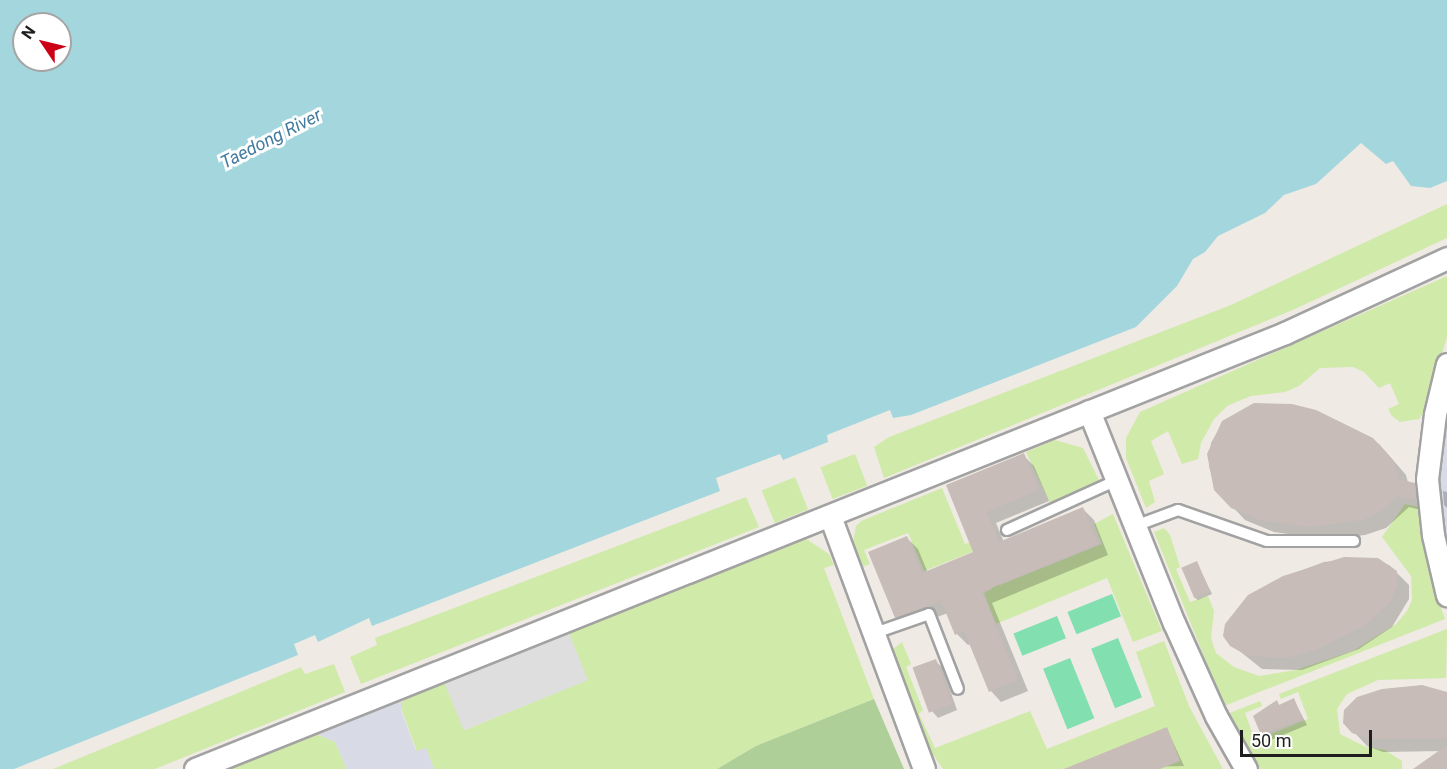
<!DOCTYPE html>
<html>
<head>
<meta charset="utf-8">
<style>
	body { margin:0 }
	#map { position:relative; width:1447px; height:769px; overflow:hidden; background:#efeae4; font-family:Roboto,sans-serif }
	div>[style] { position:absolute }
	.grass>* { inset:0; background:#d0eaa9; transform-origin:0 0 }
	.forest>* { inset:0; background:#aecf98 }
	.pitch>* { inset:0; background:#81dfb0; transform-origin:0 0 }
	.parking>* { inset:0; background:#dedede; transform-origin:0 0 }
	.plaza>* { inset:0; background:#d8dae5 }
	.water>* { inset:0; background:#a4d7dd }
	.shadow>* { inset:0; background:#0003 }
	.building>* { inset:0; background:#c7bcb7; transform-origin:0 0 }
	.roads { filter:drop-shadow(2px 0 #a2a2a2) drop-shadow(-2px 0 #a2a2a2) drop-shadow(0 2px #a2a2a2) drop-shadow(0 -2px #a2a2a2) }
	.lane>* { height:10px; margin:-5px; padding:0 5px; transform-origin:5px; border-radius:5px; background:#fff }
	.street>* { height:21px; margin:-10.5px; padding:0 10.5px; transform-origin:10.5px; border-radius:10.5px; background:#fff }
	span { translate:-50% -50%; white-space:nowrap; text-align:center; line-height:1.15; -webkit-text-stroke:6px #fff; paint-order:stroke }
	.water-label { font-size:18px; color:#437b9f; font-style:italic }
	.north { position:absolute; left:12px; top:12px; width:60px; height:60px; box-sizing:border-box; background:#fff; border:2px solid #a5a5a5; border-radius:50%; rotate:305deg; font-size:16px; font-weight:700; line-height:24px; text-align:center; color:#1e1e1e }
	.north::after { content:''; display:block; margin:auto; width:21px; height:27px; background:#cc0017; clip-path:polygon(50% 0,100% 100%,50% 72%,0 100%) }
	.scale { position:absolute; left:1240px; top:730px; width:132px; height:27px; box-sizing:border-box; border:3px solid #1e1e1e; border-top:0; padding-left:8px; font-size:18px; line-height:21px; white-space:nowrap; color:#1e1e1e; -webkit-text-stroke:4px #fff; paint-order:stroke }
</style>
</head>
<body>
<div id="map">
	<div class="grass">
		<div style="clip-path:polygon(1447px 204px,1447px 238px,1295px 309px,884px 478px,874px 447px,889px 437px,1231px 305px)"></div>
		<div style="clip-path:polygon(1447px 276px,1447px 337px,1424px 412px,1419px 419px,1400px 422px,1392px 416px,1388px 409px,1399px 404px,1390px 383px,1379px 388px,1364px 372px,1353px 367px,1320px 368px,1299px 386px,1285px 392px,1251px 396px,1227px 406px,1214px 419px,1201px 443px,1198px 459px,1182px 464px,1168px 431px,1151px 441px,1164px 474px,1149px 481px,1155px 502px,1146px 508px,1126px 458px,1126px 438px,1140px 412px)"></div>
		<div style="clip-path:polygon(1055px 440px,1083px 448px,1099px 480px,1050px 503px,1026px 452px)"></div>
		<div style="left:855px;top:454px;width:34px;height:37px;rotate:69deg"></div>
		<div style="left:795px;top:477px;width:35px;height:36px;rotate:68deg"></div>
		<div style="clip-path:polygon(942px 488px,965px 544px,980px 539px,1000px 585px,1102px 544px,1094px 524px,1113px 514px,1162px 631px,1133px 642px,1107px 578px,996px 624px,984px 593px,992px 589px,977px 550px,924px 571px,908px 533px,864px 550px,870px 564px,863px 567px,853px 542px,856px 526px,861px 521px)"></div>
		<div style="clip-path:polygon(746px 497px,759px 527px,361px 684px,350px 657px,377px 645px,375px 638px)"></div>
		<div style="clip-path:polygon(1405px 504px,1419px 507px,1432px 582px,1445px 619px,1224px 706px,1154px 532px,1164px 528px,1170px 535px,1180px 567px,1176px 569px,1190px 602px,1208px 596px,1214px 611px,1211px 638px,1216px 653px,1234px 667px,1259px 676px,1296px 670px,1353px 651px,1396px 624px,1407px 611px,1412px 600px,1411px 576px,1382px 537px)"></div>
		<div style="clip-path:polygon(805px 538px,829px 554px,834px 565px,824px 568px,874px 699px,756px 746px,717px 769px,434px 769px,426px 749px,417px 752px,400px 705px,408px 695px,444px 681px,465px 730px,587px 680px,568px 631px)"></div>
		<div style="clip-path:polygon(1447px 629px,1446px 678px,1378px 680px,1347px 694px,1337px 709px,1340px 734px,1366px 747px,1385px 750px,1402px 761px,1402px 769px,1256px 769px,1227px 714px,1260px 701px,1262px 706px,1245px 713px,1255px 740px,1308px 719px,1298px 692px,1281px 699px,1279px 694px)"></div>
		<div style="clip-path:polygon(1164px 641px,1189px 706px,1223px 769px,943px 769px,930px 750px,893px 649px,902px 642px,911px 664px,906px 667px,923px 710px,919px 714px,935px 748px,1030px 711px,1047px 749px,1155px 706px,1136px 652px)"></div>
		<div style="clip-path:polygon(334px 664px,345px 692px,155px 769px,53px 769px,301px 667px,305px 674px)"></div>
		<div style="clip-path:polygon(317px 734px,335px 742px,347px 769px,227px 769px)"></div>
	</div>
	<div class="forest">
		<div style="clip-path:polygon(874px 699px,904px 769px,717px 769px,756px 746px)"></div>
	</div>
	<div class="pitch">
		<div style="left:1112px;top:594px;width:24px;height:48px;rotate:68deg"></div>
		<div style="left:1057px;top:616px;width:24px;height:47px;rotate:68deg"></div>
		<div style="left:1118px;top:638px;width:64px;height:29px;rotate:68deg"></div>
		<div style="left:1070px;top:658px;width:65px;height:29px;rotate:68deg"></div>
	</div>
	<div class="parking">
		<div style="left:568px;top:631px;width:53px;height:134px;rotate:68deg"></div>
	</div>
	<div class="plaza">
		<div style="clip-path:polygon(1447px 402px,1447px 566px,1439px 525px,1437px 471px)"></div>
		<div style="clip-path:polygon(408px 695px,402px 700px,401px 710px,416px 751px,426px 748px,434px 769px,347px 769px,335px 742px,317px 734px)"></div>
	</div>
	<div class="water">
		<div style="clip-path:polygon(evenodd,0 0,1447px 0,1447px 181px,1430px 188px,1411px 186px,1393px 161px,1386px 164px,1361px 143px,1316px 184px,1284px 195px,1265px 213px,1218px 236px,1205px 252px,1193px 259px,1177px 286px,1136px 327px,911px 415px,893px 418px,890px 410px,827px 435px,828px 442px,783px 460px,780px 454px,716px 478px,720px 491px,372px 626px,369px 618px,318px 642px,315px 635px,294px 644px,298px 655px,14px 769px,0 769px,0 0,24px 24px,60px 24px,60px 60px,24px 60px,24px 24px)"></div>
	</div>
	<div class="shadow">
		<div style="clip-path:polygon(1316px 411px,1379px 444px,1406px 475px,1408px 483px,1427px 497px,1428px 512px,1409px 507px,1386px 528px,1365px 535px,1323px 539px,1274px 532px,1245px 520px,1216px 489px,1209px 466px,1211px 443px,1223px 422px)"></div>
		<div style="clip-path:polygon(1023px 455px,1034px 466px,1049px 501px,996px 523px,1004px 542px,1083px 509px,1094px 520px,1108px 555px,992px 603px,1028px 691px,1001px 702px,991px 691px,971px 644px,968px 645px,957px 634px,948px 613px,907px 628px,896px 617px,907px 538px,918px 549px,928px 573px,975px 553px,948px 486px)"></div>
		<div style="clip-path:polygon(1443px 491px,1447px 492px,1447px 508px,1444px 505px)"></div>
		<div style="clip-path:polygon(1360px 558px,1389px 565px,1409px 585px,1409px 599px,1392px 627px,1359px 649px,1302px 670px,1262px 669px,1232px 645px,1284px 577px,1324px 562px)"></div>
		<div style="clip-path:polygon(1197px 563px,1212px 594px,1198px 600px,1195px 598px)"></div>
		<div style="clip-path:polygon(935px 661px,942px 667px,957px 710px,938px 718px,932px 711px)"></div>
		<div style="clip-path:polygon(1447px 697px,1447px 769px,1419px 769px,1444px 751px,1383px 752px,1367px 746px,1354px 732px)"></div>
		<div style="clip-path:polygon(1294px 700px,1307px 725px,1269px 741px,1255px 716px,1277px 702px,1280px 706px)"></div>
		<div style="clip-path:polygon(1167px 729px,1184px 766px,1066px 769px)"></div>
	</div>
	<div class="building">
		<div style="clip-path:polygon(1254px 403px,1292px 404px,1316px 410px,1373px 438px,1394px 461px,1399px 479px,1415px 483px,1416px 500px,1397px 496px,1383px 510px,1363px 520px,1310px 527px,1260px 520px,1231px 508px,1214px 490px,1207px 454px,1222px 421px)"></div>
		<div style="clip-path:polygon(1024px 453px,1039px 490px,987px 512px,999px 542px,1083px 507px,1098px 544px,982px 592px,1018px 680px,989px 692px,964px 631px,955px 635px,941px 601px,895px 618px,868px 552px,907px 536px,922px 573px,973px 552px,946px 485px)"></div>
		<div style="clip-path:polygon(1344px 557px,1378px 558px,1397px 571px,1397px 586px,1390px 602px,1367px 624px,1318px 649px,1288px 658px,1248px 656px,1230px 646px,1223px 636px,1225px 624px,1248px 595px,1283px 576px)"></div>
		<div style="left:1197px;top:561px;width:33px;height:17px;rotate:67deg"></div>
		<div style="left:936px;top:659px;width:48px;height:25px;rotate:70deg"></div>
		<div style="clip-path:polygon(1422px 685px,1447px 692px,1447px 738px,1369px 739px,1352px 733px,1343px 723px,1344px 710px,1357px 697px,1382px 689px)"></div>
		<div style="clip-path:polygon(1294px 698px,1302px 719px,1261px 735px,1253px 716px,1277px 700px,1279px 705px)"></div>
		<div style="clip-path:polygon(1167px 727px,1180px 761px,1160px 769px,1064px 769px)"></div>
		<div style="clip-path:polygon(1447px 745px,1447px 769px,1413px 769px)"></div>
	</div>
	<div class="roads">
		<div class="lane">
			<div style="left:1135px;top:526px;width:46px;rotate:-20.4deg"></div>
			<div style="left:1178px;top:510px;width:94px;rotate:19.2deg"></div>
			<div style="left:1267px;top:541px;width:87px"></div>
			<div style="left:1007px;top:530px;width:121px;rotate:-24.4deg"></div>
			<div style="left:872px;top:634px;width:60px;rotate:-19.3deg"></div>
			<div style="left:929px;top:614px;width:80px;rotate:68.9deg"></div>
		</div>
		<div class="street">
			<div style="left:1447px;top:364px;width:51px;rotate:103.5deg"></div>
			<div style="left:1435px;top:414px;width:65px;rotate:97deg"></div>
			<div style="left:1427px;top:479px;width:56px;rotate:83.9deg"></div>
			<div style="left:1433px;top:535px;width:62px;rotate:76.9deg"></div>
			<div style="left:1089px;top:411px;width:228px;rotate:68.2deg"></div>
			<div style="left:1174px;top:623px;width:102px;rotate:65.7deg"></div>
			<div style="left:1216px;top:716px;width:61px;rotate:60.5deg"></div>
			<div style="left:830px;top:516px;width:270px;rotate:69.6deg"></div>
			<div style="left:195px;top:769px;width:1174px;rotate:-21.8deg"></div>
			<div style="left:1285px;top:333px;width:179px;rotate:-24.8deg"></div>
		</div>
	</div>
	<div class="water-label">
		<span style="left:271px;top:139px;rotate:-27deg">Taedong River</span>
	</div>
	<div class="north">N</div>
	<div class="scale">50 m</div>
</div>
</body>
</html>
